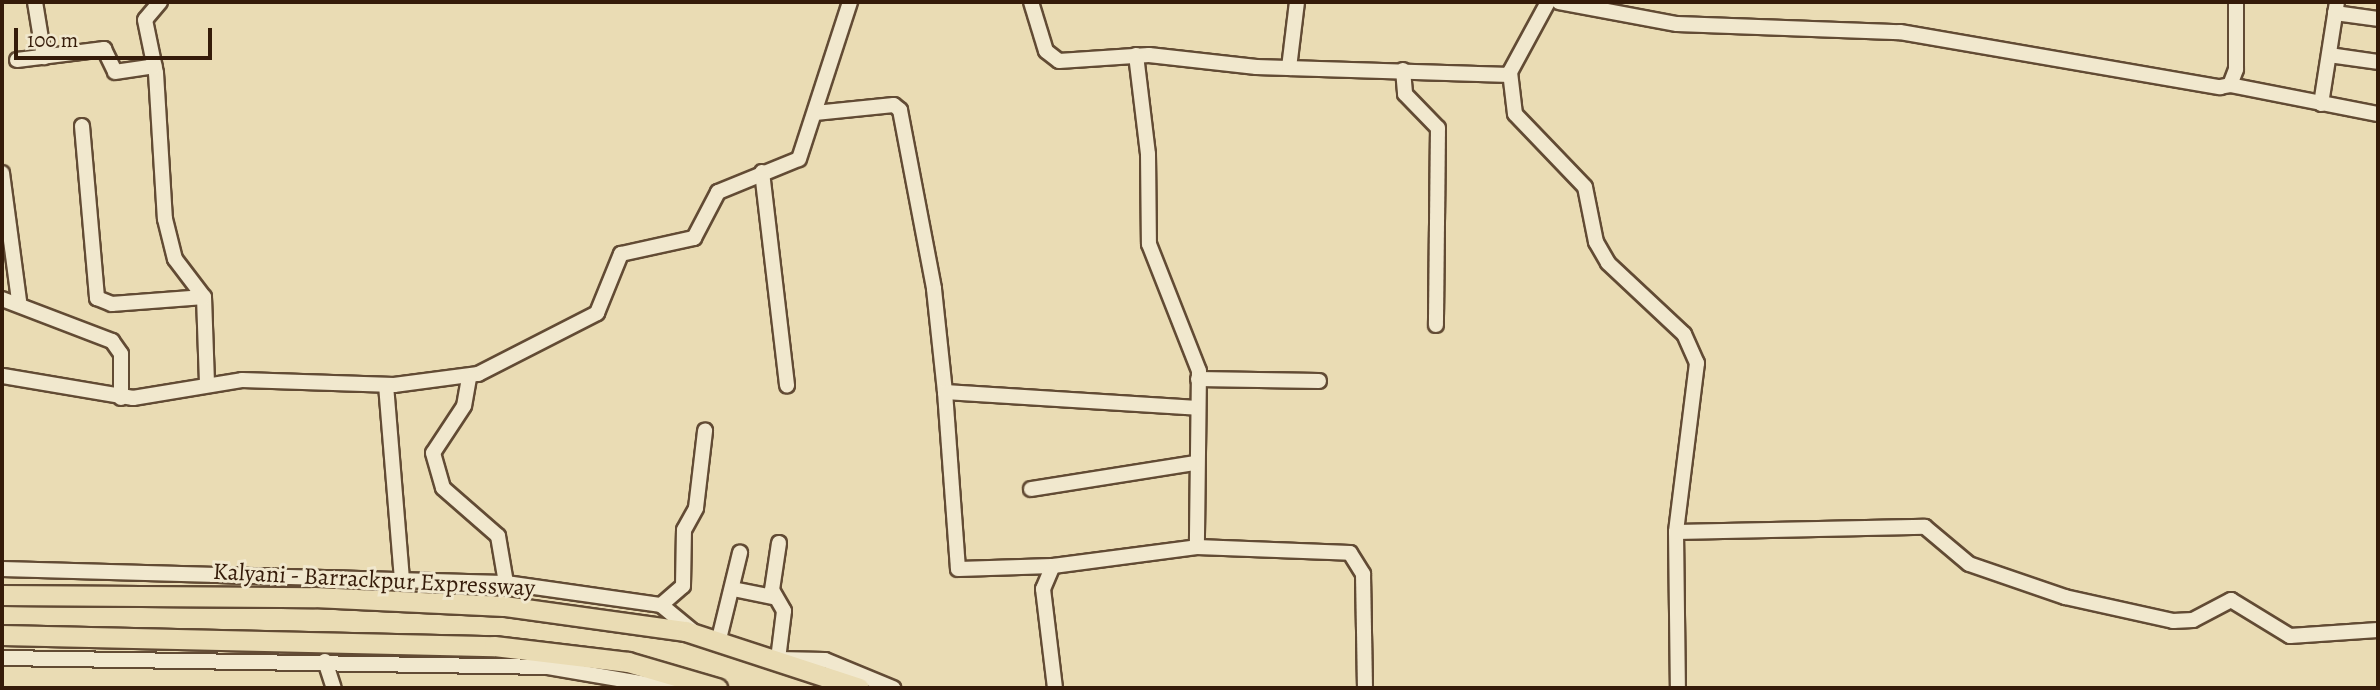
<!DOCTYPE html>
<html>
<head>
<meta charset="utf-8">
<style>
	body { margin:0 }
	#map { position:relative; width:2380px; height:690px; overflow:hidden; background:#eadcb4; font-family:Alegreya,serif }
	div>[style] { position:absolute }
	.roads { filter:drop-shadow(2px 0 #624b34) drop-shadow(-2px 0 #624b34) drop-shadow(0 2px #624b34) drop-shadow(0 -2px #624b34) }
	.minor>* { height:14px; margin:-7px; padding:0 7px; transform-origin:7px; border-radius:7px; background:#f1e8ce }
	.highway>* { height:19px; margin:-9.5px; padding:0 9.5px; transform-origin:9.5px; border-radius:9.5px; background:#eadcb4 }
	span { translate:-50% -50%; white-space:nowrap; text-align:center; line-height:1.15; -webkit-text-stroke:6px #f1e8ce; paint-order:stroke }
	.street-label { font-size:24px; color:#351b09 }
	.frame { position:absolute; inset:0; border:4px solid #351b09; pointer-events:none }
	.scale { position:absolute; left:14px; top:28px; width:198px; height:32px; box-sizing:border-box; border:4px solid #351b09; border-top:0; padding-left:9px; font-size:21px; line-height:24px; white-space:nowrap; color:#351b09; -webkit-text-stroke:5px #f1e8ce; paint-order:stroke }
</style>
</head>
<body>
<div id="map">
	<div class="roads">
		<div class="minor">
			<div style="left:35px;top:2px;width:56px;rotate:80.7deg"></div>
			<div style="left:160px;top:2px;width:23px;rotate:130deg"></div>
			<div style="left:145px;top:20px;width:54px;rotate:78.3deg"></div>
			<div style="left:156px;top:73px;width:146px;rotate:86.5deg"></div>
			<div style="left:165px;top:219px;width:41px;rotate:76deg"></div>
			<div style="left:175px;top:259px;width:48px;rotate:52.7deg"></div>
			<div style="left:204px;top:297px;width:88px;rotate:88deg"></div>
			<div style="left:1031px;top:2px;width:51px;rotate:73deg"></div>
			<div style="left:1046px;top:51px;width:16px;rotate:38deg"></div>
			<div style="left:1059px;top:61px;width:90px;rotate:-3.8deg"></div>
			<div style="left:1149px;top:55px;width:108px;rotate:6.4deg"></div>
			<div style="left:1256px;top:67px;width:254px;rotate:1.8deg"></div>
			<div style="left:1548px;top:2px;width:80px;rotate:118.5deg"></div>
			<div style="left:1510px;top:72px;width:42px;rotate:83.2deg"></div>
			<div style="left:1515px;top:114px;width:101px;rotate:46.2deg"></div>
			<div style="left:1585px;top:187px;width:56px;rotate:78.7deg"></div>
			<div style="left:1596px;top:242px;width:24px;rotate:60deg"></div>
			<div style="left:1608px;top:263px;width:104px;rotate:43.1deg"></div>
			<div style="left:1684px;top:334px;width:32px;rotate:66deg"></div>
			<div style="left:1697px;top:363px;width:170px;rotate:97.1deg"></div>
			<div style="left:1676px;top:532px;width:156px;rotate:89.3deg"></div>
			<div style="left:1559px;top:2px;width:120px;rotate:10.6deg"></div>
			<div style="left:1677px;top:24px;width:223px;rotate:2.1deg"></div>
			<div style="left:1900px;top:32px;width:325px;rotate:9.8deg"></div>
			<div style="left:2220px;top:87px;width:10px;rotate:-11deg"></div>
			<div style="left:2230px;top:85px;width:17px;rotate:-69deg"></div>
			<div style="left:2236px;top:69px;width:67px;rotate:-90deg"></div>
			<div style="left:2335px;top:13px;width:43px;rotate:7.9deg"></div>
			<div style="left:1136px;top:55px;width:100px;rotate:83.1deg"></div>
			<div style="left:1148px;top:154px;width:90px;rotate:89.4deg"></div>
			<div style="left:1149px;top:244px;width:136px;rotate:68.5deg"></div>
			<div style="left:1199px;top:371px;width:176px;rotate:90.7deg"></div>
			<div style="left:2329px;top:55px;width:49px;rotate:8.1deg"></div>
			<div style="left:17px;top:60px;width:88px;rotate:-7.2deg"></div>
			<div style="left:104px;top:49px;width:25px;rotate:64deg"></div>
			<div style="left:115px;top:72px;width:40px;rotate:-8.5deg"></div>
			<div style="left:1289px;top:68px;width:66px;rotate:-83.1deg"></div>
			<div style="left:1403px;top:70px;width:24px;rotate:85deg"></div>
			<div style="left:1405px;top:94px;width:47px;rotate:45.9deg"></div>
			<div style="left:1438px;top:128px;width:197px;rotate:90.6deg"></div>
			<div style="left:2230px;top:85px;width:151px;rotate:11.1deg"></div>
			<div style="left:2321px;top:104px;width:103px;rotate:-81.1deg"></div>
			<div style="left:815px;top:113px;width:79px;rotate:-5.8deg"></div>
			<div style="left:894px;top:105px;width:8px;rotate:40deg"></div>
			<div style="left:900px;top:110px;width:182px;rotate:79.2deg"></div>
			<div style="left:934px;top:289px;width:104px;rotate:83.9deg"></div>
			<div style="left:945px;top:392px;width:253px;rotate:3.6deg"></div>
			<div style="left:82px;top:126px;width:173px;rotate:85deg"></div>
			<div style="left:97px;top:298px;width:16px;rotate:22deg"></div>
			<div style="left:112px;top:304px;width:92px;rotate:-4.4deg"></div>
			<div style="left:762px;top:172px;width:215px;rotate:83.3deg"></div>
			<div style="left:2px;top:173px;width:129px;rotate:82.4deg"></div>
			<div style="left:2px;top:299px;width:118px;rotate:20.9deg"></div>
			<div style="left:112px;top:341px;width:16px;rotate:55deg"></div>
			<div style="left:121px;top:354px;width:44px;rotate:90deg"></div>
			<div style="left:3px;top:376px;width:132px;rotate:9.6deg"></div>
			<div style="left:133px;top:398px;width:110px;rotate:-9.4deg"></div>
			<div style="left:242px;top:380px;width:152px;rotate:1.9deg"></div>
			<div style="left:394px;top:385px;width:85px;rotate:-7.5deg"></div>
			<div style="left:478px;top:374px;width:134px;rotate:-27.1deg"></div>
			<div style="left:597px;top:313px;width:64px;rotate:-67.9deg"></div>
			<div style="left:621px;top:254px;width:75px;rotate:-12.4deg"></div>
			<div style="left:694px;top:238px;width:52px;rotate:-62.4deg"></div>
			<div style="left:718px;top:192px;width:87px;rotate:-22.2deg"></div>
			<div style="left:799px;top:159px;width:165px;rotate:-72deg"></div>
			<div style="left:469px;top:378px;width:28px;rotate:100deg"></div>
			<div style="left:464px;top:406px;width:56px;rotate:123.4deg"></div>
			<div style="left:433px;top:453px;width:36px;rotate:74deg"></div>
			<div style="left:443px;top:488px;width:73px;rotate:41.1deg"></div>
			<div style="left:498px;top:536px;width:48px;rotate:80.3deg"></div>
			<div style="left:1198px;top:379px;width:121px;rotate:0.9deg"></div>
			<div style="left:386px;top:385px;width:194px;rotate:85.3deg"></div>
			<div style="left:945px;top:392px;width:177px;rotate:85.8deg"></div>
			<div style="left:958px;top:569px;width:95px;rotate:-1.8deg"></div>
			<div style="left:1031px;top:489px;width:166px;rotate:-9deg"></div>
			<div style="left:1676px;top:532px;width:249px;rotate:-1.2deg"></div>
			<div style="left:1925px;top:527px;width:57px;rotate:40.1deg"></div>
			<div style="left:1969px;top:564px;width:102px;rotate:19deg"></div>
			<div style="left:2065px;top:597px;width:111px;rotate:12.5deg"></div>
			<div style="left:2173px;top:621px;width:20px;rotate:-3deg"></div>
			<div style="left:2193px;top:620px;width:43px;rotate:-27.8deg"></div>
			<div style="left:2231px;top:600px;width:69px;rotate:31.4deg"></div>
			<div style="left:2290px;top:636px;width:88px;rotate:-3.9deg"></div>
			<div style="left:779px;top:543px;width:48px;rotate:98.5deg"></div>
			<div style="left:772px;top:590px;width:24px;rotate:60deg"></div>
			<div style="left:784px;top:611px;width:48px;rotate:97.1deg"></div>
			<div style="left:778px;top:659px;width:47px;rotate:1.2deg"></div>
			<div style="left:825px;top:660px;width:74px;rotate:22.4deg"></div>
			<div style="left:2px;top:569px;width:504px;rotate:1.59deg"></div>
			<div style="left:506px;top:583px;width:157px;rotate:8.1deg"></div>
			<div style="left:661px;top:605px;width:44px;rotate:39.5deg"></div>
			<div style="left:733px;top:589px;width:41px;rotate:11.3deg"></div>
			<div style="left:661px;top:605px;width:29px;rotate:-41deg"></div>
			<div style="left:683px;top:586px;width:56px;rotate:-89deg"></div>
			<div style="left:684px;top:530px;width:25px;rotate:-61deg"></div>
			<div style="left:696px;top:508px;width:78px;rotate:-83.3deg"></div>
			<div style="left:719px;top:639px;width:89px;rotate:-76.3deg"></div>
			<div style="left:2px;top:658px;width:546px;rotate:0.94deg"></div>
			<div style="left:548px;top:667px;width:123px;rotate:9.8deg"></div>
			<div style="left:325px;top:661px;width:28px;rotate:72deg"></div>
			<div style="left:1055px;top:688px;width:100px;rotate:-96.9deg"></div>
			<div style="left:1043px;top:589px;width:25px;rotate:-67deg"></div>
			<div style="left:1053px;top:566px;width:145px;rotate:-7.5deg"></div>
			<div style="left:1197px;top:547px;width:153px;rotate:2.2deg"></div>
			<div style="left:1350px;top:553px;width:25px;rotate:58deg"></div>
			<div style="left:1363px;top:574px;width:114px;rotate:89deg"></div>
		</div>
		<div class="highway">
			<div style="left:2px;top:595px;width:312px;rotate:0.4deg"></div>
			<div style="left:314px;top:597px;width:190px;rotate:2.7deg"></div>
			<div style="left:504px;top:606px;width:183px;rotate:7.9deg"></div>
			<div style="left:685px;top:631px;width:183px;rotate:18.1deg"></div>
			<div style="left:2px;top:635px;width:492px;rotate:1.3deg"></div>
			<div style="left:494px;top:646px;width:135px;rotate:6.8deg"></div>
			<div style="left:628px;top:662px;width:93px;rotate:16.3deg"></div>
		</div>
	</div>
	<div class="street-label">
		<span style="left:374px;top:580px;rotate:3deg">Kalyani - Barrackpur Expressway</span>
	</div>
	<div class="frame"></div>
	<div class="scale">100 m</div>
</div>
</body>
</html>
